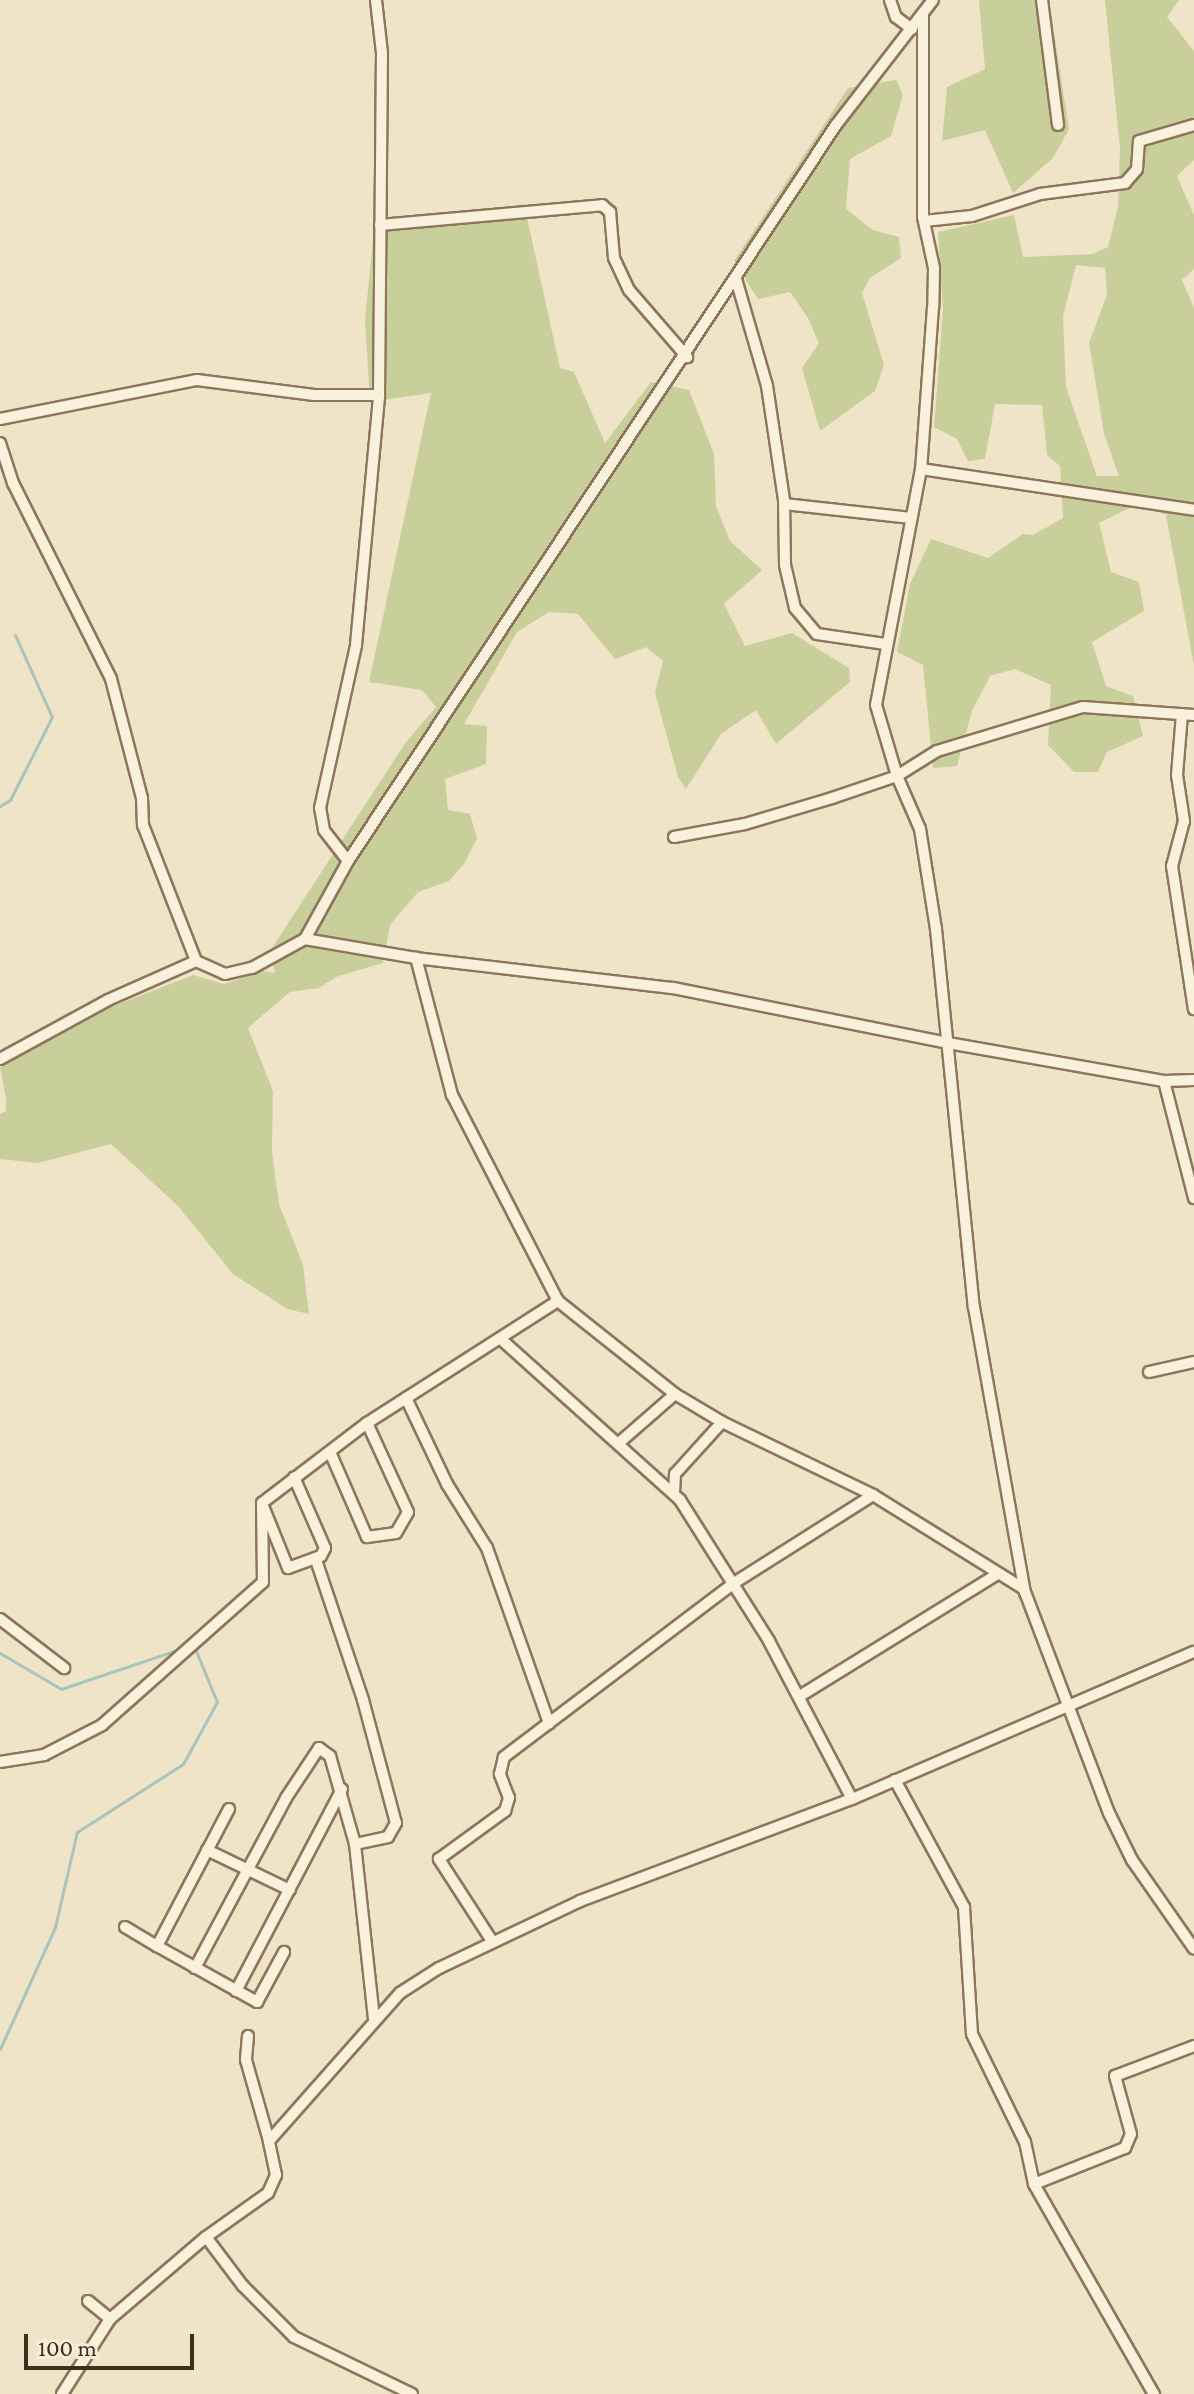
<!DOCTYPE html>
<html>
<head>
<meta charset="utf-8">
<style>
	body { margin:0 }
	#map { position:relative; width:1194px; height:2394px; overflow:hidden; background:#f0e4c8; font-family:"Crimson Pro",serif }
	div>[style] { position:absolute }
	.green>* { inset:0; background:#c9cf9b }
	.stream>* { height:3px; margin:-1.5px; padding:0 1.5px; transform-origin:1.5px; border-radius:1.5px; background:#a9c4bc }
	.roads { filter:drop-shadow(2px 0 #8d765c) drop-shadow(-2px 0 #8d765c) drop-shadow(0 2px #8d765c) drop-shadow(0 -2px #8d765c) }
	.minor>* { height:10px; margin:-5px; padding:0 5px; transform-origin:5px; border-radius:5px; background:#faf1dc }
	span { translate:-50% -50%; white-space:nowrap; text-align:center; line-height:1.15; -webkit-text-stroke:6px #f7eed8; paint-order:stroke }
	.scale { position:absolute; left:24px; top:2334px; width:170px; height:36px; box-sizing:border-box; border:4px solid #3d2e20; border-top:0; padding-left:10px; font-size:24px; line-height:28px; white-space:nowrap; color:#3d2e20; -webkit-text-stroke:6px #f7eed8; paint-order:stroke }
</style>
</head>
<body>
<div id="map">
	<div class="green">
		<div style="clip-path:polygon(979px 0,1049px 0,1069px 129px,1053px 158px,1013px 193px,985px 130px,942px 141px,947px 87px,985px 69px)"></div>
		<div style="clip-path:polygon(evenodd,1105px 0,1179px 0,1167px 17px,1194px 51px,1194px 160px,1177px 176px,1194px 215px,1194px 269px,1182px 280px,1194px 308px,1194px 666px,1166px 515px,1138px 504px,1099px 523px,1111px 572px,1139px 582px,1144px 611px,1092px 642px,1106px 686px,1133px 696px,1143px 736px,1107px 752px,1098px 772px,1074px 772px,1048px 745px,1051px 685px,1015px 669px,990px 676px,972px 711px,957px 766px,933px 768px,923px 665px,897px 652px,910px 584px,931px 539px,988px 558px,1023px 534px,1033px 535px,1063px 518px,1060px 466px,1047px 455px,1042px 405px,995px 404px,985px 459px,968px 461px,957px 439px,934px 427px,943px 309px,938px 232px,1014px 215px,1023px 257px,1092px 254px,1108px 247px,1118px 207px,1120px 149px,1105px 0,1076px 265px,1105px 268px,1107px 295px,1089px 343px,1104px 434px,1119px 476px,1097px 476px,1066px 387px,1063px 316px,1076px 265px)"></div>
		<div style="clip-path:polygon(896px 80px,903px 95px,891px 136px,850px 159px,846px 209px,873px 230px,899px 237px,901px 258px,870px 278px,862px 293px,884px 365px,875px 391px,820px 431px,802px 368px,819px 343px,808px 318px,790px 292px,758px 299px,734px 261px,848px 88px)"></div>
		<div style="clip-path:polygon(524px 204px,560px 368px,574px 372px,605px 443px,651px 382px,689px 390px,714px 454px,716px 506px,730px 541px,762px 570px,724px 604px,745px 646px,792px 633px,849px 668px,850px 682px,776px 744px,756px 710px,721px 734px,686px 789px,678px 777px,655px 693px,663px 661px,646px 647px,615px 659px,578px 614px,549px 612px,517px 632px,464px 724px,487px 726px,486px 764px,445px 779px,448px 810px,470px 814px,477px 838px,464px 864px,449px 881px,418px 892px,390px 925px,383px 963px,336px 977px,319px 988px,290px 992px,248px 1028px,273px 1091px,272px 1152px,279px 1204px,303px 1265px,309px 1314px,287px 1309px,233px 1274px,178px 1206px,111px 1144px,38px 1163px,0 1159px,0 1114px,6px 1111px,6px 1098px,0 1067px,111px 1007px,193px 975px,224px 984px,263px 971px,275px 973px,270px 951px,406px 742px,436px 707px,422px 690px,369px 682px,431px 393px,370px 402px,365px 321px,374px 228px)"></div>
	</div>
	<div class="stream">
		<div style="left:0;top:806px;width:12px;rotate:-31deg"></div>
		<div style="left:10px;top:800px;width:93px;rotate:-63.2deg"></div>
		<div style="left:52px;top:717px;width:90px;rotate:-114.3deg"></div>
		<div style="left:0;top:1653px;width:71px;rotate:30.5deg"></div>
		<div style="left:61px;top:1689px;width:129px;rotate:-18.6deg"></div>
		<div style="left:0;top:2049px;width:134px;rotate:-65.7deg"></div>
		<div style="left:55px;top:1927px;width:98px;rotate:-77deg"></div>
		<div style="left:77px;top:1832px;width:126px;rotate:-32.7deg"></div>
		<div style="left:183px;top:1764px;width:71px;rotate:-61.3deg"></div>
		<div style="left:217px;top:1702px;width:61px;rotate:-112.3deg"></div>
	</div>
	<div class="roads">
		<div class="minor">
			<div style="left:890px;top:0;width:18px;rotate:71deg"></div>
			<div style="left:896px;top:17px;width:20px;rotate:37deg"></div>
			<div style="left:1042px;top:0;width:126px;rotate:82.7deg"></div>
			<div style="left:923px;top:15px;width:202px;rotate:90deg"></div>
			<div style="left:923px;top:217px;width:52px;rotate:77.8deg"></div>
			<div style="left:934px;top:268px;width:39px;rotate:91deg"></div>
			<div style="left:933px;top:307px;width:162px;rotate:94.2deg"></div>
			<div style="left:921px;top:469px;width:240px;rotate:100.8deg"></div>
			<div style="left:876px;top:705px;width:74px;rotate:73.5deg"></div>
			<div style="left:897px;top:776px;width:58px;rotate:66.5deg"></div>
			<div style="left:920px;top:829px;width:101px;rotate:80.9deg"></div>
			<div style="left:936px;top:929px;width:380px;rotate:84.3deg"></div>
			<div style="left:974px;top:1307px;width:290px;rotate:79.9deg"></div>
			<div style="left:1025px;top:1592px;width:236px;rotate:69.2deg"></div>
			<div style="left:1109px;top:1813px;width:52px;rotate:63.9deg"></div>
			<div style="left:1132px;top:1860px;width:108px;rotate:55.1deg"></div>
			<div style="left:924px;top:221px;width:48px;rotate:-5.9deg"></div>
			<div style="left:972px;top:216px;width:71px;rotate:-17.9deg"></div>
			<div style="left:1040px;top:194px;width:86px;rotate:-7.4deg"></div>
			<div style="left:1125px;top:183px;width:18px;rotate:-49deg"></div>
			<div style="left:1137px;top:169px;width:28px;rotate:-86deg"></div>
			<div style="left:1139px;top:141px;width:57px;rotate:-16.2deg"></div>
			<div style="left:380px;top:225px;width:223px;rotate:-5.1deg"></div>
			<div style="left:602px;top:205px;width:11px;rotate:41deg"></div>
			<div style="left:610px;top:212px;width:46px;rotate:85deg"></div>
			<div style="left:614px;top:258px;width:35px;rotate:65deg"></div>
			<div style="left:629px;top:290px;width:89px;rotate:49.1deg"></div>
			<div style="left:736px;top:279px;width:111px;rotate:73.8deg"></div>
			<div style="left:767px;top:386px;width:115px;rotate:81.5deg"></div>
			<div style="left:784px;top:500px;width:65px;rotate:89.1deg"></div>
			<div style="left:785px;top:565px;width:44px;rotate:76.9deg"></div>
			<div style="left:795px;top:608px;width:34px;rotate:50deg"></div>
			<div style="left:817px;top:634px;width:69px;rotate:8.4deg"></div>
			<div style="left:0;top:419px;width:201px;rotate:-11.2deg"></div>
			<div style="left:197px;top:380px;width:118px;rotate:7.3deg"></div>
			<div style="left:314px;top:395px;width:65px"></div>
			<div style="left:0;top:443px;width:42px;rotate:72deg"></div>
			<div style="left:13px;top:483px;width:219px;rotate:63.4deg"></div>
			<div style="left:111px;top:679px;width:123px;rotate:75.4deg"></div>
			<div style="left:142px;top:798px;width:27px;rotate:88deg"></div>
			<div style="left:143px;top:825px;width:146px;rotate:68.7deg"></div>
			<div style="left:196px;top:961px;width:32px;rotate:24deg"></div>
			<div style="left:225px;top:974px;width:28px;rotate:-13deg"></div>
			<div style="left:252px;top:968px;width:60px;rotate:-28.7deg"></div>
			<div style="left:921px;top:469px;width:276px;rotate:8.5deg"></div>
			<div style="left:784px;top:504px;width:128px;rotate:6.3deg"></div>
			<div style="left:1182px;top:714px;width:61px;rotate:94.7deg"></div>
			<div style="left:1177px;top:775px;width:47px;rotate:81.3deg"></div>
			<div style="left:1184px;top:821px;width:47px;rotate:104.9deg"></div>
			<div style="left:1172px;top:866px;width:145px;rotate:81.3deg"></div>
			<div style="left:674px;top:837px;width:72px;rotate:-10.4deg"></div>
			<div style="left:745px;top:824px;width:91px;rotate:-16.6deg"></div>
			<div style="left:832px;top:798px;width:69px;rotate:-18.7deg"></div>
			<div style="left:897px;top:776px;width:47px;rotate:-32deg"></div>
			<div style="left:937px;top:751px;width:152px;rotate:-16.8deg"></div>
			<div style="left:1083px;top:707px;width:111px;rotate:4.1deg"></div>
			<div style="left:348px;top:861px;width:39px;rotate:-128deg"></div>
			<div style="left:324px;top:830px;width:22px;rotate:-100deg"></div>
			<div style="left:320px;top:808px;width:167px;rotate:-77.5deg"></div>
			<div style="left:356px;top:645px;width:251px;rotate:-84.7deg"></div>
			<div style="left:379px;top:395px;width:342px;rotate:-89.5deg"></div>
			<div style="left:382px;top:53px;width:53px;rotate:-96.5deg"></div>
			<div style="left:416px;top:958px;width:113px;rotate:-170.3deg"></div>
			<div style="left:305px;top:939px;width:89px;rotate:-61.1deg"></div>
			<div style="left:348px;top:861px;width:883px;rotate:-56.45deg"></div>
			<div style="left:836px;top:125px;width:158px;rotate:-52.2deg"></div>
			<div style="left:0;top:1059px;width:123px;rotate:-28.6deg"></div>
			<div style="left:108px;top:1000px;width:96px;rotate:-23.9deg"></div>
			<div style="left:1164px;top:1081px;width:121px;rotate:75.6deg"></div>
			<div style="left:558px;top:1301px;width:149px;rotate:38.5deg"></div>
			<div style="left:675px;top:1394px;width:73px;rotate:138.9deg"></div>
			<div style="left:503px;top:1341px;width:238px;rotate:41.9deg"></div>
			<div style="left:680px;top:1500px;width:167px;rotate:57.7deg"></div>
			<div style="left:769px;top:1641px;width:178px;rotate:62.3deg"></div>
			<div style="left:1149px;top:1372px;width:46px;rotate:-12.5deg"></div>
			<div style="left:675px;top:1394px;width:55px;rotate:30.8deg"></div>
			<div style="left:722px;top:1422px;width:168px;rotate:25.8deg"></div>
			<div style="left:406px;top:1398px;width:95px;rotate:64.5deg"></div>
			<div style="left:447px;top:1484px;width:75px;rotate:58deg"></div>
			<div style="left:487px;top:1548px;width:186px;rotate:70.5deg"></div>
			<div style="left:330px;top:1452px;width:93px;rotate:66.5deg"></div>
			<div style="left:367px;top:1537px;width:29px;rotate:-8deg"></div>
			<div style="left:396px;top:1533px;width:24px;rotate:-60deg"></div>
			<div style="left:408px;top:1512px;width:98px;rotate:-114.7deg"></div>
			<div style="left:674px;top:1493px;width:19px;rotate:-87deg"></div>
			<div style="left:675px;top:1474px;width:70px;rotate:-47.9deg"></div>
			<div style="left:263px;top:1506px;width:67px;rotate:68deg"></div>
			<div style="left:288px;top:1568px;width:35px;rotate:-20deg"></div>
			<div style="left:321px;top:1556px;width:9px;rotate:-63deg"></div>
			<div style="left:325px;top:1548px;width:77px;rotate:-113.6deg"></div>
			<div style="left:317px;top:1563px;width:145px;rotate:71.4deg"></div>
			<div style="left:363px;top:1700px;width:127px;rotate:75deg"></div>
			<div style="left:396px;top:1823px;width:16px;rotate:120deg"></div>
			<div style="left:388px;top:1837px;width:34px;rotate:168deg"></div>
			<div style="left:355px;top:1844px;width:176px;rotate:83.8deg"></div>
			<div style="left:0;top:1619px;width:81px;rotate:37.4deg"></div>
			<div style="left:800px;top:1696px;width:230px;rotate:-31.7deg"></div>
			<div style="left:0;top:1762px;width:45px;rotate:-9deg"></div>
			<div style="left:44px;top:1755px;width:65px;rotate:-27.3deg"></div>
			<div style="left:102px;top:1725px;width:215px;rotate:-41.6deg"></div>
			<div style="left:263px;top:1582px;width:79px;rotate:-90.7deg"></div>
			<div style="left:262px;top:1503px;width:132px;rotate:-37.3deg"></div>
			<div style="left:367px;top:1423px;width:227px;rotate:-32.6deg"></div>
			<div style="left:558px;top:1301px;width:232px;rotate:-117.2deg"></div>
			<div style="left:452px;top:1095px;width:142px;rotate:-104.7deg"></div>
			<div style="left:416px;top:958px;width:259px;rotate:6.7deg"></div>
			<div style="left:673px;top:988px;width:280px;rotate:11.3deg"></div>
			<div style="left:948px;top:1043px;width:219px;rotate:10deg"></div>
			<div style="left:1164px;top:1081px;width:30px;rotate:-2deg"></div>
			<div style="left:895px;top:1780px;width:145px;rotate:61.5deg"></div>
			<div style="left:964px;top:1907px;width:127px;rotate:86.4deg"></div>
			<div style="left:972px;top:2034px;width:120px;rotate:63.9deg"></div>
			<div style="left:1025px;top:2142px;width:43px;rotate:77.9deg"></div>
			<div style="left:1034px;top:2184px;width:98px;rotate:-21.6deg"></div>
			<div style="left:1125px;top:2148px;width:15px;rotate:-67deg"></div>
			<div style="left:1131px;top:2134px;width:60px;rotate:-105.4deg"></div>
			<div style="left:1115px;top:2076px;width:85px;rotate:-20.8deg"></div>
			<div style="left:229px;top:1809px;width:155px;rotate:117.7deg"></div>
			<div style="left:157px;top:1946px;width:115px;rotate:29.2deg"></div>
			<div style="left:257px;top:2002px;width:57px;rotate:-61.6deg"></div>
			<div style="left:207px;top:1850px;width:92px;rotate:25.7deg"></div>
			<div style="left:125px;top:1927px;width:37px;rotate:31deg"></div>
			<div style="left:492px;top:1941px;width:98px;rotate:-122.9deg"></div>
			<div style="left:439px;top:1859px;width:82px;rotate:-36deg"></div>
			<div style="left:505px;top:1811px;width:14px;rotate:-73deg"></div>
			<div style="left:509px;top:1798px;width:26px;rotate:-111deg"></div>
			<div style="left:500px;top:1774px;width:17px;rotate:-77deg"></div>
			<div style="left:504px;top:1757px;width:288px;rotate:-37.1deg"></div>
			<div style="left:734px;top:1583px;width:165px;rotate:-32.3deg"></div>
			<div style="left:873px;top:1495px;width:178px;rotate:31.9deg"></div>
			<div style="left:195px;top:1968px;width:193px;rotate:-61.8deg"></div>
			<div style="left:286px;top:1798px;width:60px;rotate:-56.6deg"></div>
			<div style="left:319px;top:1748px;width:14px;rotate:36deg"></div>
			<div style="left:330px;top:1756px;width:91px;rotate:74.1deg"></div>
			<div style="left:236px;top:1991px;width:228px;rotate:-62.3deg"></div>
			<div style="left:248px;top:2036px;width:24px;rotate:95deg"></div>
			<div style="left:246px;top:2060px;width:84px;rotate:74.1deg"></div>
			<div style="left:1034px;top:2184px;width:242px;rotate:60.3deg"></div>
			<div style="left:88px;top:2301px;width:28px;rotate:39deg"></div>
			<div style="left:62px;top:2394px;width:89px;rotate:-57.4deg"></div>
			<div style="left:110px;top:2319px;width:126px;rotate:-40.5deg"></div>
			<div style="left:412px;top:2394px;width:131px;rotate:-154.2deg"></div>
			<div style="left:294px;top:2337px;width:72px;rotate:-135deg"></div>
			<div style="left:243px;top:2286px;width:61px;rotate:-127.1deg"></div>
			<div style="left:206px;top:2237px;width:76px;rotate:-35.4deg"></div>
			<div style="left:268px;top:2193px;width:20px;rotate:-66deg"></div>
			<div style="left:276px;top:2175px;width:35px;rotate:-102deg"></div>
			<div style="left:269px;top:2141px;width:198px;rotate:-48.5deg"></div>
			<div style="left:400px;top:1993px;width:46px;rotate:-32.7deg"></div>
			<div style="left:439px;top:1968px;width:156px;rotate:-25.4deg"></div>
			<div style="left:580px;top:1901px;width:290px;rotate:-20.6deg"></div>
			<div style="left:852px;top:1799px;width:372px;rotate:-23.3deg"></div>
		</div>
	</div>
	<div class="scale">100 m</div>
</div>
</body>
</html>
